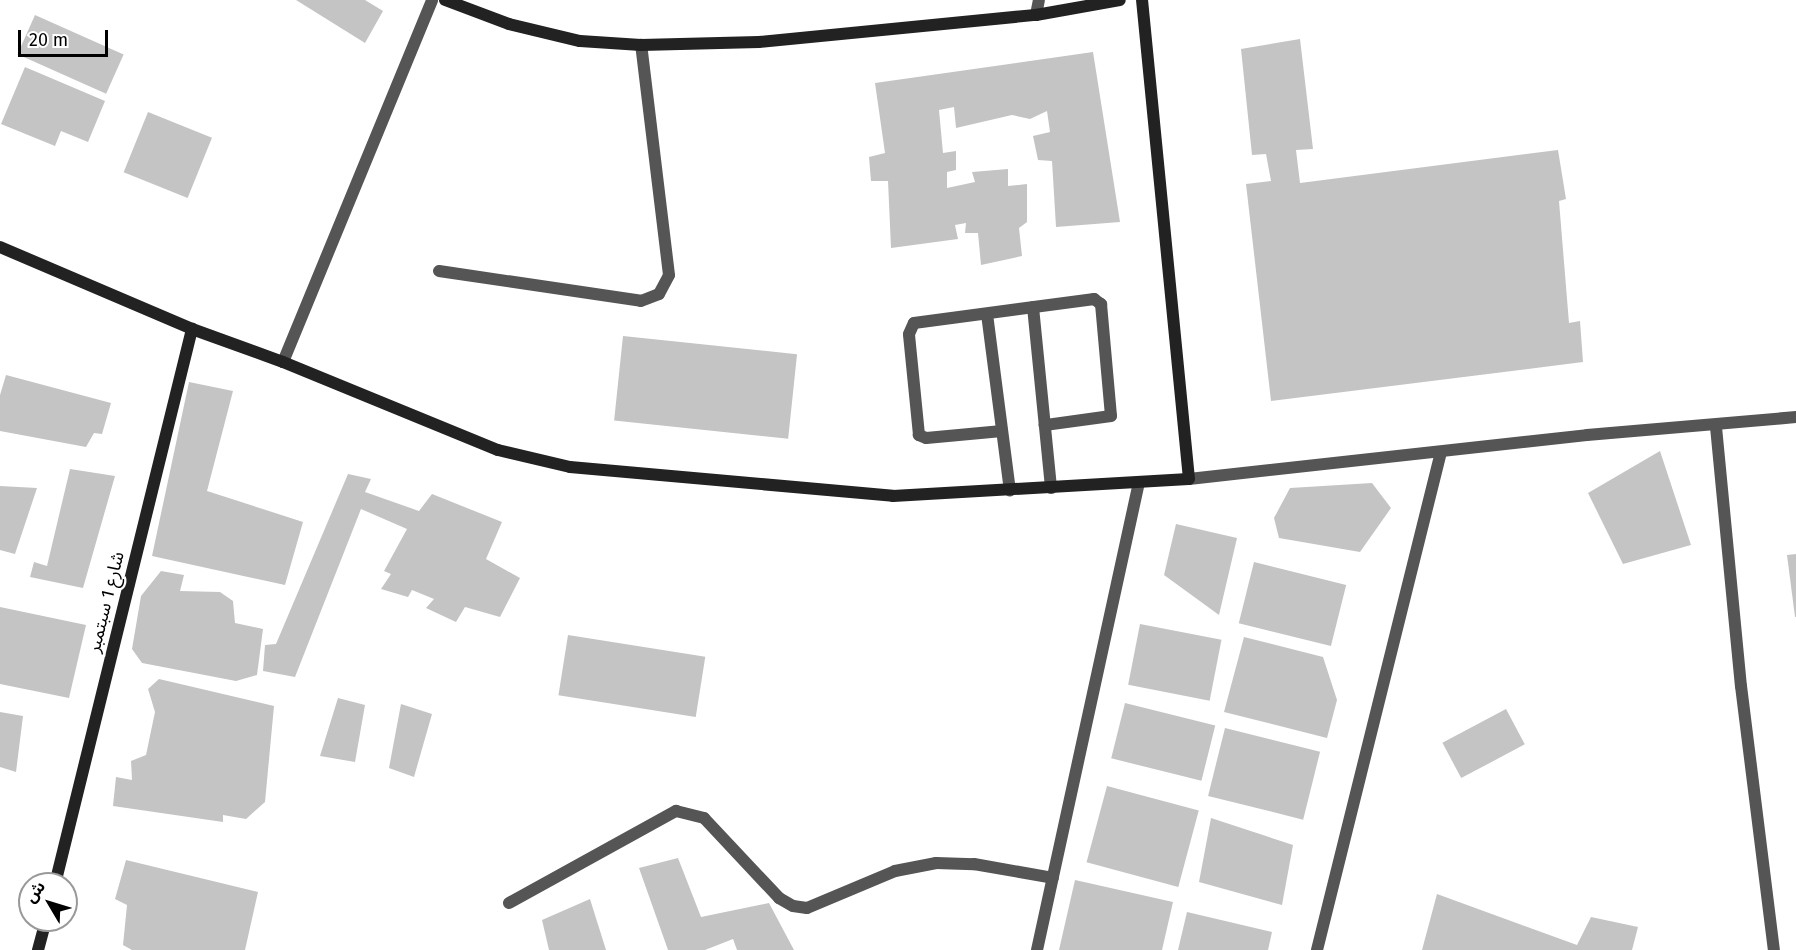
<!DOCTYPE html>
<html>
<head>
<meta charset="utf-8">
<style>
	body { margin:0 }
	#map { position:relative; width:1796px; height:950px; overflow:hidden; background:#fff; font-family:"Fira Sans","Noto Sans Arabic",sans-serif }
	div>[style] { position:absolute }
	.building>* { inset:0; background:#c4c4c4; transform-origin:0 0 }
	.lane>* { height:12px; margin:-6px; padding:0 6px; transform-origin:6px; border-radius:6px; background:#555 }
	.street>* { height:12px; margin:-6px; padding:0 6px; transform-origin:6px; border-radius:6px; background:#555 }
	.secondary>* { height:12px; margin:-6px; padding:0 6px; transform-origin:6px; border-radius:6px; background:#222 }
	span { translate:-50% -50%; white-space:nowrap; text-align:center; line-height:1.15; -webkit-text-stroke:4.5px #fff; paint-order:stroke }
	.street-label { font-size:18px; color:#000 }
	.north { position:absolute; left:18px; top:872px; width:60px; height:60px; box-sizing:border-box; background:#fff; border:2px solid #999; border-radius:50%; rotate:308deg; font-size:16px; font-weight:700; line-height:24px; text-align:center; color:#000 }
	.north::after { content:''; display:block; margin:auto; width:21px; height:27px; background:#000; clip-path:polygon(50% 0,100% 100%,50% 72%,0 100%) }
	.scale { position:absolute; left:18px; top:30px; width:90px; height:27px; box-sizing:border-box; border:3px solid #000; border-top:0; padding-left:8px; font-size:18px; line-height:21px; white-space:nowrap; color:#000; -webkit-text-stroke:4px #fff; paint-order:stroke }
</style>
</head>
<body>
<div id="map">
	<div class="building">
		<div style="clip-path:polygon(296px 0,365px 0,383px 11px,365px 43px)"></div>
		<div style="left:35px;top:15px;width:97px;height:43px;rotate:24deg"></div>
		<div style="clip-path:polygon(1300px 39px,1313px 149px,1296px 150px,1300px 183px,1558px 150px,1566px 199px,1559px 201px,1569px 323px,1580px 321px,1583px 362px,1271px 401px,1246px 184px,1271px 181px,1266px 154px,1252px 155px,1241px 49px)"></div>
		<div style="clip-path:polygon(1093px 52px,1120px 222px,1056px 227px,1052px 161px,1038px 160px,1033px 136px,1050px 132px,1047px 111px,1030px 119px,1012px 115px,956px 128px,954px 107px,939px 110px,943px 153px,956px 151px,956px 170px,947px 172px,947px 188px,975px 182px,972px 172px,1008px 169px,1008px 186px,1027px 184px,1027px 222px,1019px 228px,1022px 256px,981px 265px,978px 233px,965px 233px,966px 223px,955px 225px,958px 239px,891px 248px,888px 181px,871px 181px,869px 157px,885px 153px,875px 83px)"></div>
		<div style="clip-path:polygon(25px 67px,105px 101px,88px 142px,61px 131px,55px 146px,1px 124px)"></div>
		<div style="left:148px;top:112px;width:69px;height:65px;rotate:22deg"></div>
		<div style="left:623px;top:336px;width:175px;height:85px;rotate:6deg"></div>
		<div style="clip-path:polygon(6px 375px,111px 403px,102px 434px,94px 433px,86px 447px,0 431px,0 395px)"></div>
		<div style="clip-path:polygon(189px 382px,233px 391px,207px 491px,303px 522px,285px 585px,152px 556px)"></div>
		<div style="clip-path:polygon(1660px 451px,1691px 545px,1623px 564px,1588px 493px)"></div>
		<div style="clip-path:polygon(70px 469px,115px 476px,83px 588px,30px 577px,34px 562px,47px 566px)"></div>
		<div style="clip-path:polygon(348px 474px,371px 479px,365px 492px,419px 511px,432px 494px,502px 522px,486px 559px,520px 578px,500px 617px,465px 607px,456px 622px,426px 608px,434px 599px,412px 590px,408px 597px,381px 589px,391px 574px,384px 571px,407px 529px,361px 509px,295px 677px,263px 671px,265px 645px,276px 644px)"></div>
		<div style="clip-path:polygon(1372px 483px,1391px 508px,1360px 552px,1279px 538px,1274px 518px,1290px 488px)"></div>
		<div style="clip-path:polygon(0 486px,37px 488px,15px 554px,0 550px)"></div>
		<div style="clip-path:polygon(1176px 524px,1237px 538px,1219px 615px,1164px 575px)"></div>
		<div style="clip-path:polygon(1796px 554px,1796px 617px,1795px 617px,1787px 555px)"></div>
		<div style="left:1254px;top:562px;width:95px;height:63px;rotate:14deg"></div>
		<div style="clip-path:polygon(161px 571px,184px 575px,180px 591px,220px 592px,233px 601px,235px 623px,263px 629px,257px 675px,236px 681px,142px 663px,132px 649px,141px 596px)"></div>
		<div style="clip-path:polygon(0 607px,86px 625px,69px 698px,0 684px)"></div>
		<div style="left:1140px;top:624px;width:83px;height:62px;rotate:11deg"></div>
		<div style="left:568px;top:635px;width:139px;height:61px;rotate:9deg"></div>
		<div style="clip-path:polygon(1244px 637px,1323px 657px,1337px 700px,1327px 738px,1224px 712px)"></div>
		<div style="clip-path:polygon(159px 679px,274px 706px,265px 802px,246px 819px,223px 815px,223px 822px,113px 806px,116px 777px,132px 780px,131px 761px,146px 755px,155px 712px,148px 689px)"></div>
		<div style="clip-path:polygon(338px 698px,365px 705px,355px 762px,320px 756px)"></div>
		<div style="left:1125px;top:703px;width:93px;height:57px;rotate:14deg"></div>
		<div style="clip-path:polygon(401px 704px,432px 714px,414px 777px,389px 768px)"></div>
		<div style="left:1506px;top:709px;width:40px;height:72px;rotate:62deg"></div>
		<div style="clip-path:polygon(0 712px,23px 716px,16px 772px,0 767px)"></div>
		<div style="left:1225px;top:728px;width:98px;height:70px;rotate:14deg"></div>
		<div style="left:1107px;top:786px;width:95px;height:79px;rotate:15deg"></div>
		<div style="clip-path:polygon(1211px 818px,1293px 845px,1282px 905px,1199px 882px)"></div>
		<div style="clip-path:polygon(678px 858px,701px 917px,769px 903px,794px 950px,737px 950px,733px 939px,705px 950px,668px 950px,639px 868px)"></div>
		<div style="clip-path:polygon(126px 860px,258px 892px,245px 950px,132px 950px,123px 945px,127px 905px,115px 899px)"></div>
		<div style="clip-path:polygon(1075px 880px,1173px 902px,1162px 950px,1059px 950px)"></div>
		<div style="clip-path:polygon(1437px 894px,1577px 945px,1591px 917px,1638px 927px,1632px 950px,1422px 950px)"></div>
		<div style="clip-path:polygon(590px 899px,606px 950px,549px 950px,542px 920px)"></div>
		<div style="clip-path:polygon(1187px 912px,1272px 932px,1268px 950px,1178px 950px)"></div>
	</div>
	<div class="lane">
		<div style="left:439px;top:271px;width:204px;rotate:8.4deg"></div>
		<div style="left:641px;top:301px;width:19px;rotate:-21deg"></div>
		<div style="left:659px;top:294px;width:21px;rotate:-62deg"></div>
		<div style="left:669px;top:275px;width:232px;rotate:-96.9deg"></div>
		<div style="left:1033px;top:307px;width:182px;rotate:84.3deg"></div>
		<div style="left:987px;top:314px;width:178px;rotate:82.6deg"></div>
		<div style="left:1002px;top:431px;width:76px;rotate:174.7deg"></div>
		<div style="left:926px;top:438px;width:8px;rotate:-157deg"></div>
		<div style="left:919px;top:435px;width:101px;rotate:-95.7deg"></div>
		<div style="left:909px;top:334px;width:12px;rotate:-66deg"></div>
		<div style="left:914px;top:323px;width:182px;rotate:-7.6deg"></div>
		<div style="left:1094px;top:299px;width:9px;rotate:36deg"></div>
		<div style="left:1101px;top:304px;width:112px;rotate:84.9deg"></div>
		<div style="left:1111px;top:416px;width:67px;rotate:172.2deg"></div>
	</div>
	<div class="street">
		<div style="left:1036px;top:15px;width:15px;rotate:-79deg"></div>
		<div style="left:283px;top:362px;width:391px;rotate:-67.6deg"></div>
		<div style="left:1716px;top:427px;width:260px;rotate:84.5deg"></div>
		<div style="left:1741px;top:686px;width:266px;rotate:82.9deg"></div>
		<div style="left:1189px;top:479px;width:400px;rotate:-6.3deg"></div>
		<div style="left:1587px;top:435px;width:210px;rotate:-4.9deg"></div>
		<div style="left:509px;top:903px;width:191px;rotate:-28.9deg"></div>
		<div style="left:676px;top:811px;width:29px;rotate:14deg"></div>
		<div style="left:704px;top:818px;width:110px;rotate:46.8deg"></div>
		<div style="left:779px;top:898px;width:16px;rotate:30deg"></div>
		<div style="left:793px;top:906px;width:14px;rotate:8deg"></div>
		<div style="left:807px;top:908px;width:95px;rotate:-22.8deg"></div>
		<div style="left:895px;top:871px;width:42px;rotate:-11deg"></div>
		<div style="left:936px;top:863px;width:38px;rotate:2deg"></div>
		<div style="left:974px;top:864px;width:80px;rotate:10deg"></div>
		<div style="left:1037px;top:950px;width:477px;rotate:-77.7deg"></div>
		<div style="left:1317px;top:950px;width:513px;rotate:-76.02deg"></div>
	</div>
	<div class="secondary">
		<div style="left:445px;top:0;width:68px;rotate:20.6deg"></div>
		<div style="left:509px;top:24px;width:73px;rotate:13.5deg"></div>
		<div style="left:580px;top:41px;width:61px;rotate:3.8deg"></div>
		<div style="left:641px;top:45px;width:118px;rotate:-1.5deg"></div>
		<div style="left:759px;top:42px;width:278px;rotate:-5.6deg"></div>
		<div style="left:1036px;top:15px;width:85px;rotate:-10.1deg"></div>
		<div style="left:0;top:247px;width:209px;rotate:23.1deg"></div>
		<div style="left:192px;top:329px;width:97px;rotate:19.9deg"></div>
		<div style="left:283px;top:362px;width:232px;rotate:22.3deg"></div>
		<div style="left:498px;top:450px;width:74px;rotate:13.3deg"></div>
		<div style="left:570px;top:467px;width:324px;rotate:5.1deg"></div>
		<div style="left:893px;top:496px;width:296px;rotate:-3.3deg"></div>
		<div style="left:1189px;top:479px;width:481px;rotate:-95.6deg"></div>
		<div style="left:55px;top:884px;width:572px;rotate:-76.13deg"></div>
		<div style="left:38px;top:950px;width:31px;rotate:-75deg"></div>
	</div>
	<div class="street-label">
		<span style="left:106px;top:602px;rotate:-76deg">شارع 1 سبتمبر</span>
	</div>
	<div class="north">ش</div>
	<div class="scale">20 m</div>
</div>
</body>
</html>
